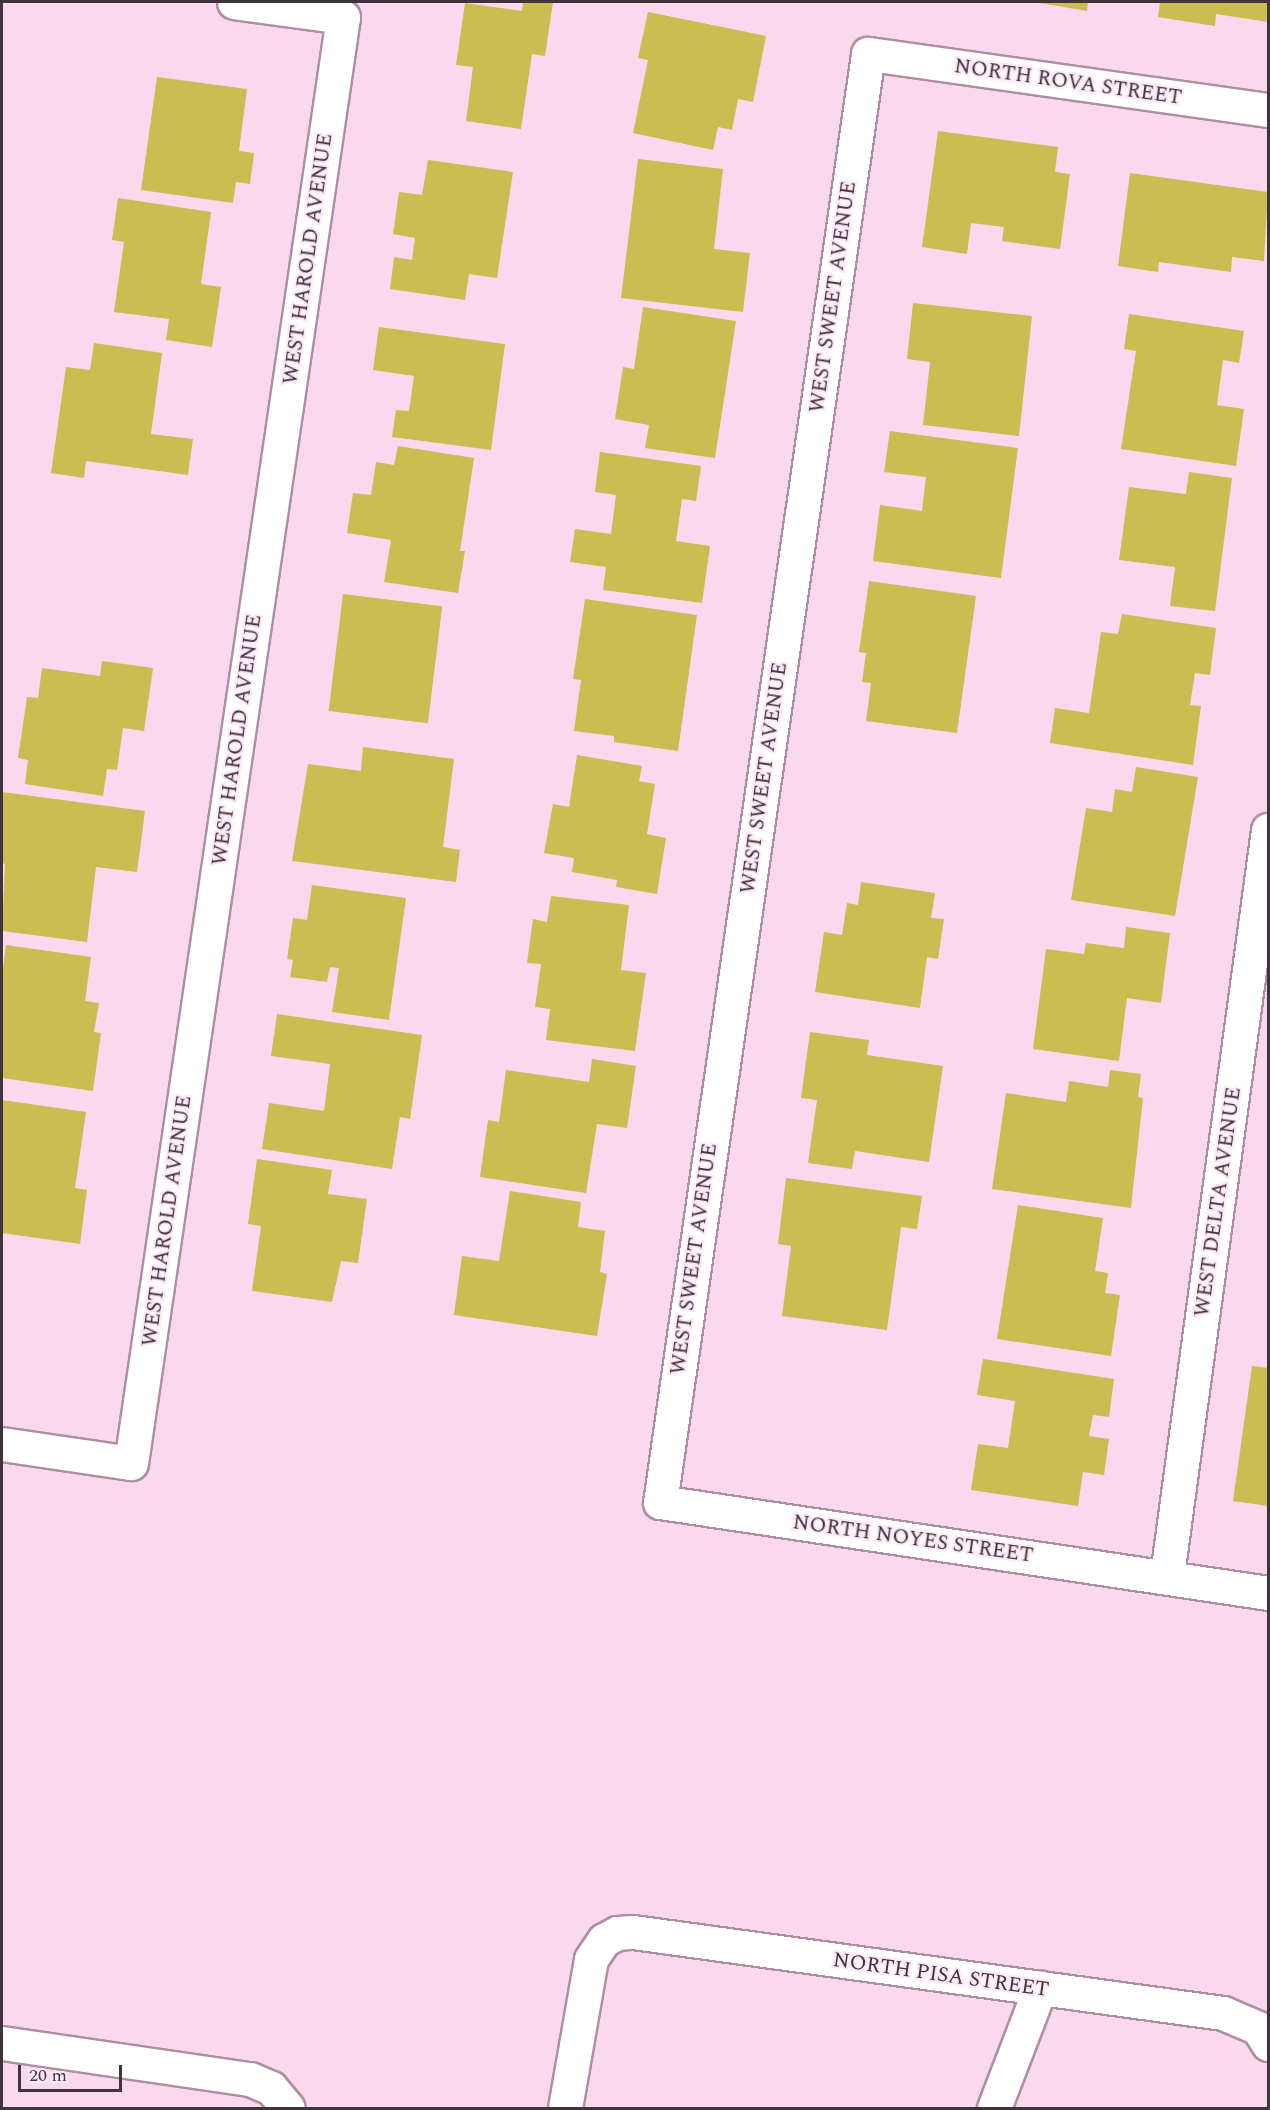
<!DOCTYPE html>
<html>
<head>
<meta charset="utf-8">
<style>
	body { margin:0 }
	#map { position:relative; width:1270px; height:2110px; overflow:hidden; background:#fad8ee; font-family:Spectral,serif }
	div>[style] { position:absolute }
	.building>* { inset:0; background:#cabd52; transform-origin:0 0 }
	.roads { filter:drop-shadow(2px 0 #ad8ea3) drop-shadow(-2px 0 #ad8ea3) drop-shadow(0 2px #ad8ea3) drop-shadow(0 -2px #ad8ea3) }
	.street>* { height:33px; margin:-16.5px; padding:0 16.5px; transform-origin:16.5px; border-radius:16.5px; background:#fff }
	span { translate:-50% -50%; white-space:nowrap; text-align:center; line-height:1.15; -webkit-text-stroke:4.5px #fee9f7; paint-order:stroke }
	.street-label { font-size:21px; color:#40333c }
	.frame { position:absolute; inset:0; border:3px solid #40333c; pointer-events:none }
	.scale { position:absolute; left:18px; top:2065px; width:104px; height:27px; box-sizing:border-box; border:3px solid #40333c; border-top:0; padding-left:8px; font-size:18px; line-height:21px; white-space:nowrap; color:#40333c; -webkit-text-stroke:4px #fee9f7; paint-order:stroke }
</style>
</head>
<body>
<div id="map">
	<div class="building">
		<div style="clip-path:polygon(523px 2px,553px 2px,545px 56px,532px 54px,521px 129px,466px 121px,473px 67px,456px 65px,465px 3px,522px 11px)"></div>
		<div style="clip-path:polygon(1034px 2px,1088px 2px,1087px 11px)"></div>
		<div style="clip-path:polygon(1160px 2px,1268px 2px,1268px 22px,1216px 14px,1215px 26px,1158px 17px)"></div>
		<div style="clip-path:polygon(648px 12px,766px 36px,753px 102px,738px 99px,732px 130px,718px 127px,713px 150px,633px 133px,648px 60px,638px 58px)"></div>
		<div style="clip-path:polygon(157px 77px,247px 89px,239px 151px,254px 153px,250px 184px,236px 182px,233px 203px,141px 190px)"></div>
		<div style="clip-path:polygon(938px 131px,1058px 147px,1055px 172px,1070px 174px,1060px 249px,1002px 241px,1004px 227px,971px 223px,967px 254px,922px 247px)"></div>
		<div style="clip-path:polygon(638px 159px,723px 169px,714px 249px,750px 253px,743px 312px,621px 298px)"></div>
		<div style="clip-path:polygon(428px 160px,513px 172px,497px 278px,469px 274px,465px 300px,390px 289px,394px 257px,412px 260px,415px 238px,393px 234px,399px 192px,422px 195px)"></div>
		<div style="clip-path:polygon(1130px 173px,1268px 192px,1264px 261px,1232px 257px,1231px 272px,1159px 262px,1158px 272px,1118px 266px)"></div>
		<div style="clip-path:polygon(118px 198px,211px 212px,201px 284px,221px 287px,212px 347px,166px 340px,169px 319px,114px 312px,124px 242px,112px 240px)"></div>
		<div style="clip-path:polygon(913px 303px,1032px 316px,1019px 436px,923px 425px,930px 362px,907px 359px)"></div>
		<div style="clip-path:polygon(643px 307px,736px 321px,715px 458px,645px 448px,649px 425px,615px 419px,623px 367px,634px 369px)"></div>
		<div style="clip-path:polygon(1129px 314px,1244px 331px,1239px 363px,1223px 360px,1217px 405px,1244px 409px,1236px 466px,1121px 449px,1136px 351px,1124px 349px)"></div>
		<div style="clip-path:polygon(379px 327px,505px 344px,491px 450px,392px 437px,396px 410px,409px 411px,414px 376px,373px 370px)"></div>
		<div style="clip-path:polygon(94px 343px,162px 353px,151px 434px,193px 439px,188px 475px,86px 461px,84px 478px,51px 473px,66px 367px,90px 370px)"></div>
		<div style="clip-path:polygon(890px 431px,1018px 448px,1001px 578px,873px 561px,880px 505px,922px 511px,926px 477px,884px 472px)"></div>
		<div style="clip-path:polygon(398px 446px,474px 458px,460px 551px,465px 551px,458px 593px,384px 582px,391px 540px,347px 533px,353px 493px,371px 495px,376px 462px,394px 465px)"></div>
		<div style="clip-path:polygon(600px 452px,701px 466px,696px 501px,682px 499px,676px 541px,710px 546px,702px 603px,603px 590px,606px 567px,570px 562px,575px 529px,611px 534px,616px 495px,595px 492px)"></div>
		<div style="clip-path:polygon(1189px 472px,1232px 478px,1215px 611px,1170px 606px,1175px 567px,1119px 560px,1129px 487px,1186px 494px)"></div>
		<div style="clip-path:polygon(869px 581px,976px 596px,957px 733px,866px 721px,871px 683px,862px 682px,866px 653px,859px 652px)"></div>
		<div style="left:343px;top:594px;width:100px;height:118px;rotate:7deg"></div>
		<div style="clip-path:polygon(585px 599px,697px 615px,678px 751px,614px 742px,614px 736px,574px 731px,581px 680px,573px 679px)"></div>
		<div style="clip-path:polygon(1122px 614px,1216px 628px,1210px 675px,1195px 673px,1190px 705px,1201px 706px,1193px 765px,1050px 743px,1055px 708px,1089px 713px,1101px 632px,1118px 634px)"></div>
		<div style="clip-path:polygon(102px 661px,153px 668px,144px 731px,123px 728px,117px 770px,107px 769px,103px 796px,25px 784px,28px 760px,18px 758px,27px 697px,38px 698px,42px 668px,100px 676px)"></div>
		<div style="clip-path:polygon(363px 747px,454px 759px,443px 847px,460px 850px,456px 882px,292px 861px,308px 764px,361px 771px)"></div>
		<div style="clip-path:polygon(577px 755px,642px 766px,639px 781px,655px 784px,647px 834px,666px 838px,657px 894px,616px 887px,617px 880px,572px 872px,574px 858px,544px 853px,553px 804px,569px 807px)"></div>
		<div style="clip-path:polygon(1136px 767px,1198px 777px,1175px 916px,1071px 900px,1086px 808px,1112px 812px,1115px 789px,1132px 792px)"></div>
		<div style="clip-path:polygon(2px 792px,145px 811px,137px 872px,96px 867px,87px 942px,2px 931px,5px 864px,2px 863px)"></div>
		<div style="clip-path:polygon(861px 882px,935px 893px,931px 918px,944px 919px,938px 959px,927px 957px,920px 1008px,815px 992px,824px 932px,842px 935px,847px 903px,858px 905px)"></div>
		<div style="clip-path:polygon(312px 885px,406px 898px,389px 1020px,332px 1012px,339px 968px,330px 967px,327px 982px,290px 977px,293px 960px,287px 959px,293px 918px,307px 920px)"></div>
		<div style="clip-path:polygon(551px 896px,629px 905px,621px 970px,646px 973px,635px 1051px,546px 1040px,550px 1009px,535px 1007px,541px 964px,527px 963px,533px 919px,547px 922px)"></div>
		<div style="clip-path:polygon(1126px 927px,1170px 933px,1161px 1003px,1127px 998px,1119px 1061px,1033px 1049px,1046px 949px,1084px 954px,1086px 943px,1124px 948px)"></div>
		<div style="clip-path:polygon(6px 945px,91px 957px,85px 1001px,99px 1003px,94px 1032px,101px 1033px,93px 1091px,2px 1078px,2px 976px)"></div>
		<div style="clip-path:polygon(277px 1014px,422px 1035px,410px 1119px,400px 1117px,392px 1169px,262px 1149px,269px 1103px,324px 1111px,330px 1064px,271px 1056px)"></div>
		<div style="clip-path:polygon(810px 1032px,869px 1040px,867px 1055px,943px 1066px,929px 1162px,855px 1151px,852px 1169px,808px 1163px,817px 1100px,801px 1098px)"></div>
		<div style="clip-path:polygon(592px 1059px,636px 1066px,627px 1128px,597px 1124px,586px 1193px,480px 1177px,488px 1120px,499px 1122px,506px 1070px,589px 1082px)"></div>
		<div style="clip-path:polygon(1110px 1070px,1141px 1074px,1138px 1097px,1143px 1098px,1131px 1208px,992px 1189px,1006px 1093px,1066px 1102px,1069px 1081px,1108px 1087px)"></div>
		<div style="clip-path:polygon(2px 1100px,86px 1112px,75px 1188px,87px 1190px,80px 1244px,2px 1233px)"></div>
		<div style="clip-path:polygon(257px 1159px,332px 1170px,328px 1194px,367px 1199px,358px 1263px,341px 1261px,332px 1302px,252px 1291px,261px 1226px,248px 1224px)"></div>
		<div style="clip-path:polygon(786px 1178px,922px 1196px,917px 1229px,901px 1227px,887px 1330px,782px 1316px,791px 1246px,778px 1244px)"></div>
		<div style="clip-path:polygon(510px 1191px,581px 1202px,578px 1227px,605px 1231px,600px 1272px,607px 1274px,597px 1336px,454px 1315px,462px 1256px,499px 1261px)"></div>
		<div style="clip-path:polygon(1018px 1205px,1103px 1218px,1095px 1271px,1108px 1273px,1105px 1293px,1120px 1295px,1111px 1356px,997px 1339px)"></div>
		<div style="clip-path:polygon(983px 1359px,1114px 1379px,1109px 1417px,1093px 1415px,1089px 1436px,1109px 1439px,1104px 1475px,1083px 1472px,1078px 1506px,971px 1490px,978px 1444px,1008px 1448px,1015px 1401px,977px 1395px)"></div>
		<div style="clip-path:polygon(1252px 1366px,1268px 1368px,1268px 1506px,1233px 1501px)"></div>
	</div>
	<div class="roads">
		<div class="street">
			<div style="left:1268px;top:110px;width:404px;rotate:-172deg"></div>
			<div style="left:868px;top:54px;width:1463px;rotate:98.17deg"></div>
			<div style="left:660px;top:1502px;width:615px;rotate:8.51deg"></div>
			<div style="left:2px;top:1444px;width:130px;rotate:8.4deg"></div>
			<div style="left:131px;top:1463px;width:1461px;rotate:-81.66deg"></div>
			<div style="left:343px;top:17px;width:110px;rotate:-172.2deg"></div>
			<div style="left:1167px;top:1575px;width:752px;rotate:-82.28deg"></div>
			<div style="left:2px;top:2043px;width:251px;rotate:8.3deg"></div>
			<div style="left:250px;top:2079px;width:23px;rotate:23deg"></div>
			<div style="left:271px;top:2088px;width:26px;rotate:50deg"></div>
			<div style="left:565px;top:2108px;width:151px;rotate:-80.1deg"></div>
			<div style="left:591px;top:1959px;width:23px;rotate:-56deg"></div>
			<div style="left:604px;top:1940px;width:15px;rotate:-28deg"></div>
			<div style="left:617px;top:1933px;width:16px;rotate:-4deg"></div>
			<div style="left:633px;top:1932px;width:596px;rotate:7.82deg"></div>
			<div style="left:1223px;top:2013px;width:38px;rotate:23deg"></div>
			<div style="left:1258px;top:2028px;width:19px;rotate:58deg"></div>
			<div style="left:994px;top:2108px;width:129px;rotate:-69deg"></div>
		</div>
	</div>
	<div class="street-label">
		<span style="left:1068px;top:82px;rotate:8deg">NORTH ROVA STREET</span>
		<span style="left:308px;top:259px;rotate:-82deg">WEST HAROLD AVENUE</span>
		<span style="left:833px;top:297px;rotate:-82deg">WEST SWEET AVENUE</span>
		<span style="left:237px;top:740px;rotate:-82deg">WEST HAROLD AVENUE</span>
		<span style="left:764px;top:778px;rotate:-82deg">WEST SWEET AVENUE</span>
		<span style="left:1218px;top:1202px;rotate:-82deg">WEST DELTA AVENUE</span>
		<span style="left:167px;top:1221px;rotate:-82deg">WEST HAROLD AVENUE</span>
		<span style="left:694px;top:1259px;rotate:-82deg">WEST SWEET AVENUE</span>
		<span style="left:913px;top:1539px;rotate:8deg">NORTH NOYES STREET</span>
		<span style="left:941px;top:1975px;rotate:8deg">NORTH PISA STREET</span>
	</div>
	<div class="frame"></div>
	<div class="scale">20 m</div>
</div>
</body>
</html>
